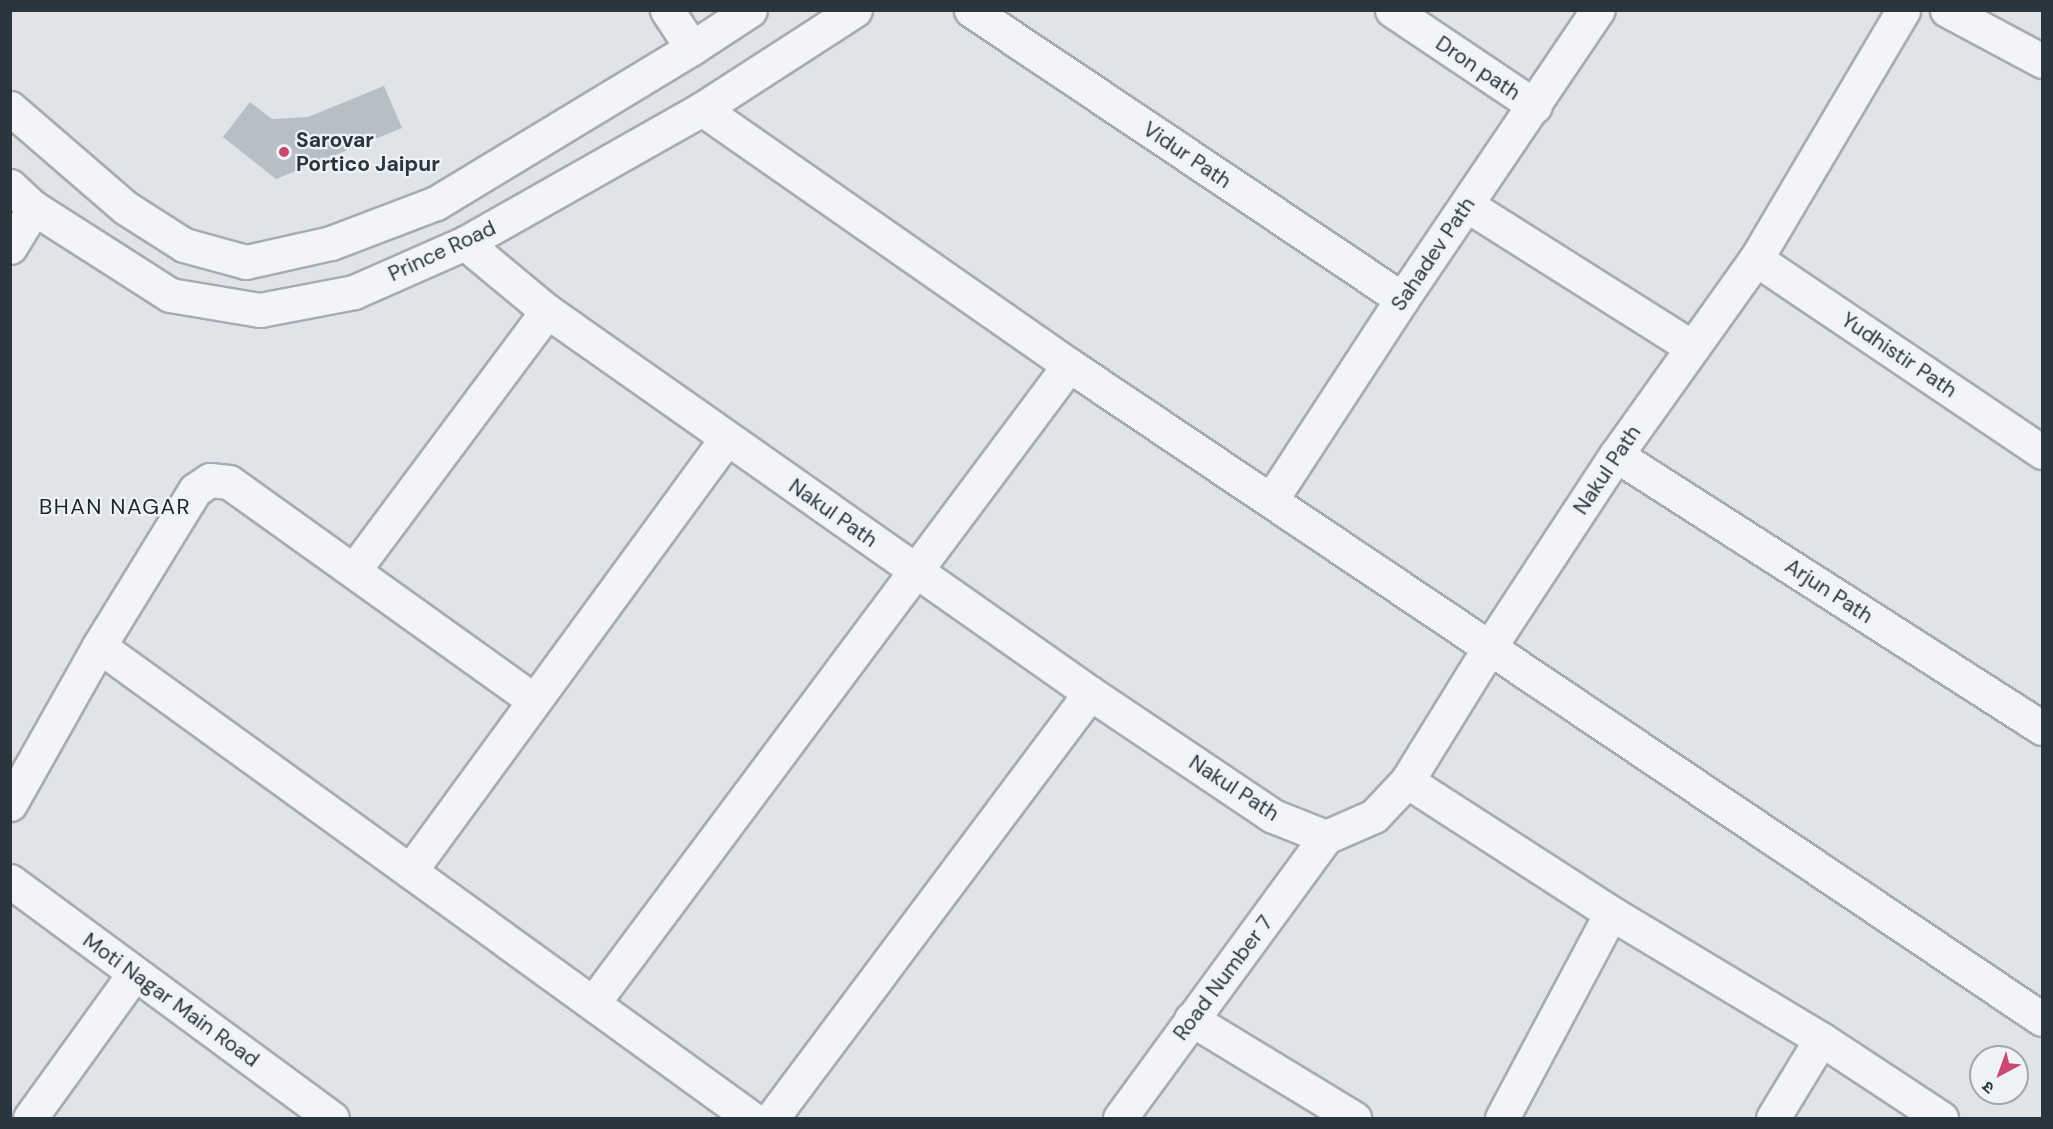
<!DOCTYPE html>
<html>
<head>
<meta charset="utf-8">
<style>
	body { margin:0 }
	#map { position:relative; width:2053px; height:1129px; overflow:hidden; background:#dfe4e8; font-family:"DM Sans","Noto Sans Devanagari",sans-serif }
	div>[style] { position:absolute }
	.building>* { inset:0; background:#b7bec5 }
	.roads { filter:drop-shadow(2px 0 #a5acb2) drop-shadow(-2px 0 #a5acb2) drop-shadow(0 2px #a5acb2) drop-shadow(0 -2px #a5acb2) }
	.minor>* { height:33px; margin:-16.5px; padding:0 16.5px; transform-origin:16.5px; border-radius:16.5px; background:#f2f4f7 }
	.dots>* { width:16px; height:16px; translate:-50% -50%; box-sizing:border-box; border:3px solid #eff3f6; border-radius:50% }
	span { translate:-50% -50%; white-space:nowrap; text-align:center; line-height:1.15; -webkit-text-stroke:4.5px #eff3f6; paint-order:stroke }
	.street-label { font-size:21px; color:#29353f }
	.poi-label { font-size:21px; color:#29353f; font-weight:700 }
	.left { translate:0 -50%; text-align:left }
	.neighbourhood-label { font-size:22px; color:#1b2530; letter-spacing:1.5px }
	.frame { position:absolute; inset:0; border:12px solid #29353f; pointer-events:none }
	.north { position:absolute; left:1969px; top:1045px; width:60px; height:60px; box-sizing:border-box; background:#eff3f6; border:2px solid #a0a7ad; border-radius:50%; rotate:221deg; font-size:16px; font-weight:700; line-height:24px; text-align:center; color:#29353f }
	.north::after { content:''; display:block; margin:auto; width:21px; height:27px; background:#c94972; clip-path:polygon(50% 0,100% 100%,50% 72%,0 100%) }
</style>
</head>
<body>
<div id="map">
	<div class="building">
		<div style="clip-path:polygon(384px 86px,402px 128px,276px 179px,223px 137px,250px 102px,272px 119px,308px 117px)"></div>
	</div>
	<div class="roads">
		<div class="minor">
			<div style="left:667px;top:10px;width:45px;rotate:56.7deg"></div>
			<div style="left:971px;top:10px;width:519px;rotate:33.84deg"></div>
			<div style="left:1392px;top:10px;width:172px;rotate:33.9deg"></div>
			<div style="left:1947px;top:10px;width:108px;rotate:28.2deg"></div>
			<div style="left:10px;top:108px;width:153px;rotate:40.8deg"></div>
			<div style="left:126px;top:208px;width:69px;rotate:32.5deg"></div>
			<div style="left:184px;top:245px;width:64px;rotate:15.3deg"></div>
			<div style="left:246px;top:262px;width:87px;rotate:-12.6deg"></div>
			<div style="left:331px;top:243px;width:112px;rotate:-20.9deg"></div>
			<div style="left:436px;top:203px;width:299px;rotate:-31.2deg"></div>
			<div style="left:692px;top:48px;width:69px;rotate:-33.2deg"></div>
			<div style="left:702px;top:109px;width:447px;rotate:34.9deg"></div>
			<div style="left:1069px;top:365px;width:1172px;rotate:33.91deg"></div>
			<div style="left:10px;top:186px;width:33px;rotate:43deg"></div>
			<div style="left:34px;top:208px;width:161px;rotate:32.6deg"></div>
			<div style="left:170px;top:295px;width:91px;rotate:9.5deg"></div>
			<div style="left:260px;top:310px;width:96px;rotate:-10.8deg"></div>
			<div style="left:354px;top:292px;width:121px;rotate:-23.8deg"></div>
			<div style="left:465px;top:243px;width:272px;rotate:-29.5deg"></div>
			<div style="left:702px;top:109px;width:182px;rotate:-32.9deg"></div>
			<div style="left:1467px;top:205px;width:266px;rotate:32.3deg"></div>
			<div style="left:465px;top:243px;width:107px;rotate:39.7deg"></div>
			<div style="left:547px;top:311px;width:664px;rotate:35.13deg"></div>
			<div style="left:1090px;top:693px;width:220px;rotate:33.9deg"></div>
			<div style="left:1273px;top:816px;width:57px;rotate:21.6deg"></div>
			<div style="left:1326px;top:837px;width:52px;rotate:-23.6deg"></div>
			<div style="left:1374px;top:816px;width:48px;rotate:-46.7deg"></div>
			<div style="left:1407px;top:781px;width:156px;rotate:-58.3deg"></div>
			<div style="left:1489px;top:648px;width:231px;rotate:-56.7deg"></div>
			<div style="left:1616px;top:455px;width:241px;rotate:-54.5deg"></div>
			<div style="left:1756px;top:259px;width:289px;rotate:-59.4deg"></div>
			<div style="left:10px;top:247px;width:46px;rotate:-58.4deg"></div>
			<div style="left:1756px;top:259px;width:345px;rotate:34deg"></div>
			<div style="left:1616px;top:455px;width:506px;rotate:32.65deg"></div>
			<div style="left:1271px;top:500px;width:240px;rotate:-56.9deg"></div>
			<div style="left:1402px;top:299px;width:349px;rotate:-55.9deg"></div>
			<div style="left:354px;top:570px;width:323px;rotate:-53.3deg"></div>
			<div style="left:99px;top:646px;width:805px;rotate:35.9deg"></div>
			<div style="left:1407px;top:781px;width:243px;rotate:32.9deg"></div>
			<div style="left:1611px;top:913px;width:245px;rotate:31deg"></div>
			<div style="left:1821px;top:1039px;width:144px;rotate:33.4deg"></div>
			<div style="left:10px;top:804px;width:181px;rotate:-60.6deg"></div>
			<div style="left:99px;top:646px;width:183px;rotate:-58.4deg"></div>
			<div style="left:195px;top:490px;width:18px;rotate:-34deg"></div>
			<div style="left:210px;top:480px;width:19px;rotate:6deg"></div>
			<div style="left:229px;top:482px;width:375px;rotate:35.6deg"></div>
			<div style="left:410px;top:871px;width:535px;rotate:-53.82deg"></div>
			<div style="left:10px;top:881px;width:400px;rotate:36.4deg"></div>
			<div style="left:593px;top:1003px;width:796px;rotate:-53.27deg"></div>
			<div style="left:1191px;top:1019px;width:191px;rotate:31.3deg"></div>
			<div style="left:30px;top:1118px;width:178px;rotate:-54.2deg"></div>
			<div style="left:772px;top:1118px;width:531px;rotate:-53.19deg"></div>
			<div style="left:1120px;top:1118px;width:348px;rotate:-53.8deg"></div>
			<div style="left:1502px;top:1118px;width:232px;rotate:-62deg"></div>
			<div style="left:1773px;top:1118px;width:92px;rotate:-58.7deg"></div>
		</div>
	</div>
	<div class="dots">
		<div style="left:284px;top:152px;background:#c94972"></div>
	</div>
	<div class="street-label">
		<span style="left:1478px;top:68px;rotate:34deg">Dron path</span>
		<span style="left:1187px;top:155px;rotate:34deg">Vidur Path</span>
		<span style="left:442px;top:251px;rotate:-25deg">Prince Road</span>
		<span style="left:1433px;top:254px;rotate:-56deg">Sahadev Path</span>
		<span style="left:1899px;top:355px;rotate:34deg">Yudhistir Path</span>
		<span style="left:1607px;top:470px;rotate:-56deg">Nakul Path</span>
		<span style="left:833px;top:513px;rotate:35deg">Nakul Path</span>
		<span style="left:1829px;top:591px;rotate:33deg">Arjun Path</span>
		<span style="left:1234px;top:788px;rotate:33deg">Nakul Path</span>
		<span style="left:1223px;top:978px;rotate:-53deg">Road Number 7</span>
		<span style="left:171px;top:1000px;rotate:36deg">Moti Nagar Main Road</span>
	</div>
	<div class="poi-label">
		<span class="left" style="left:296px;top:152px">Sarovar<br>Portico Jaipur</span>
	</div>
	<div class="neighbourhood-label">
		<span style="left:115px;top:507px">BHAN NAGAR</span>
	</div>
	<div class="frame"></div>
	<div class="north">उ</div>
</div>
</body>
</html>
